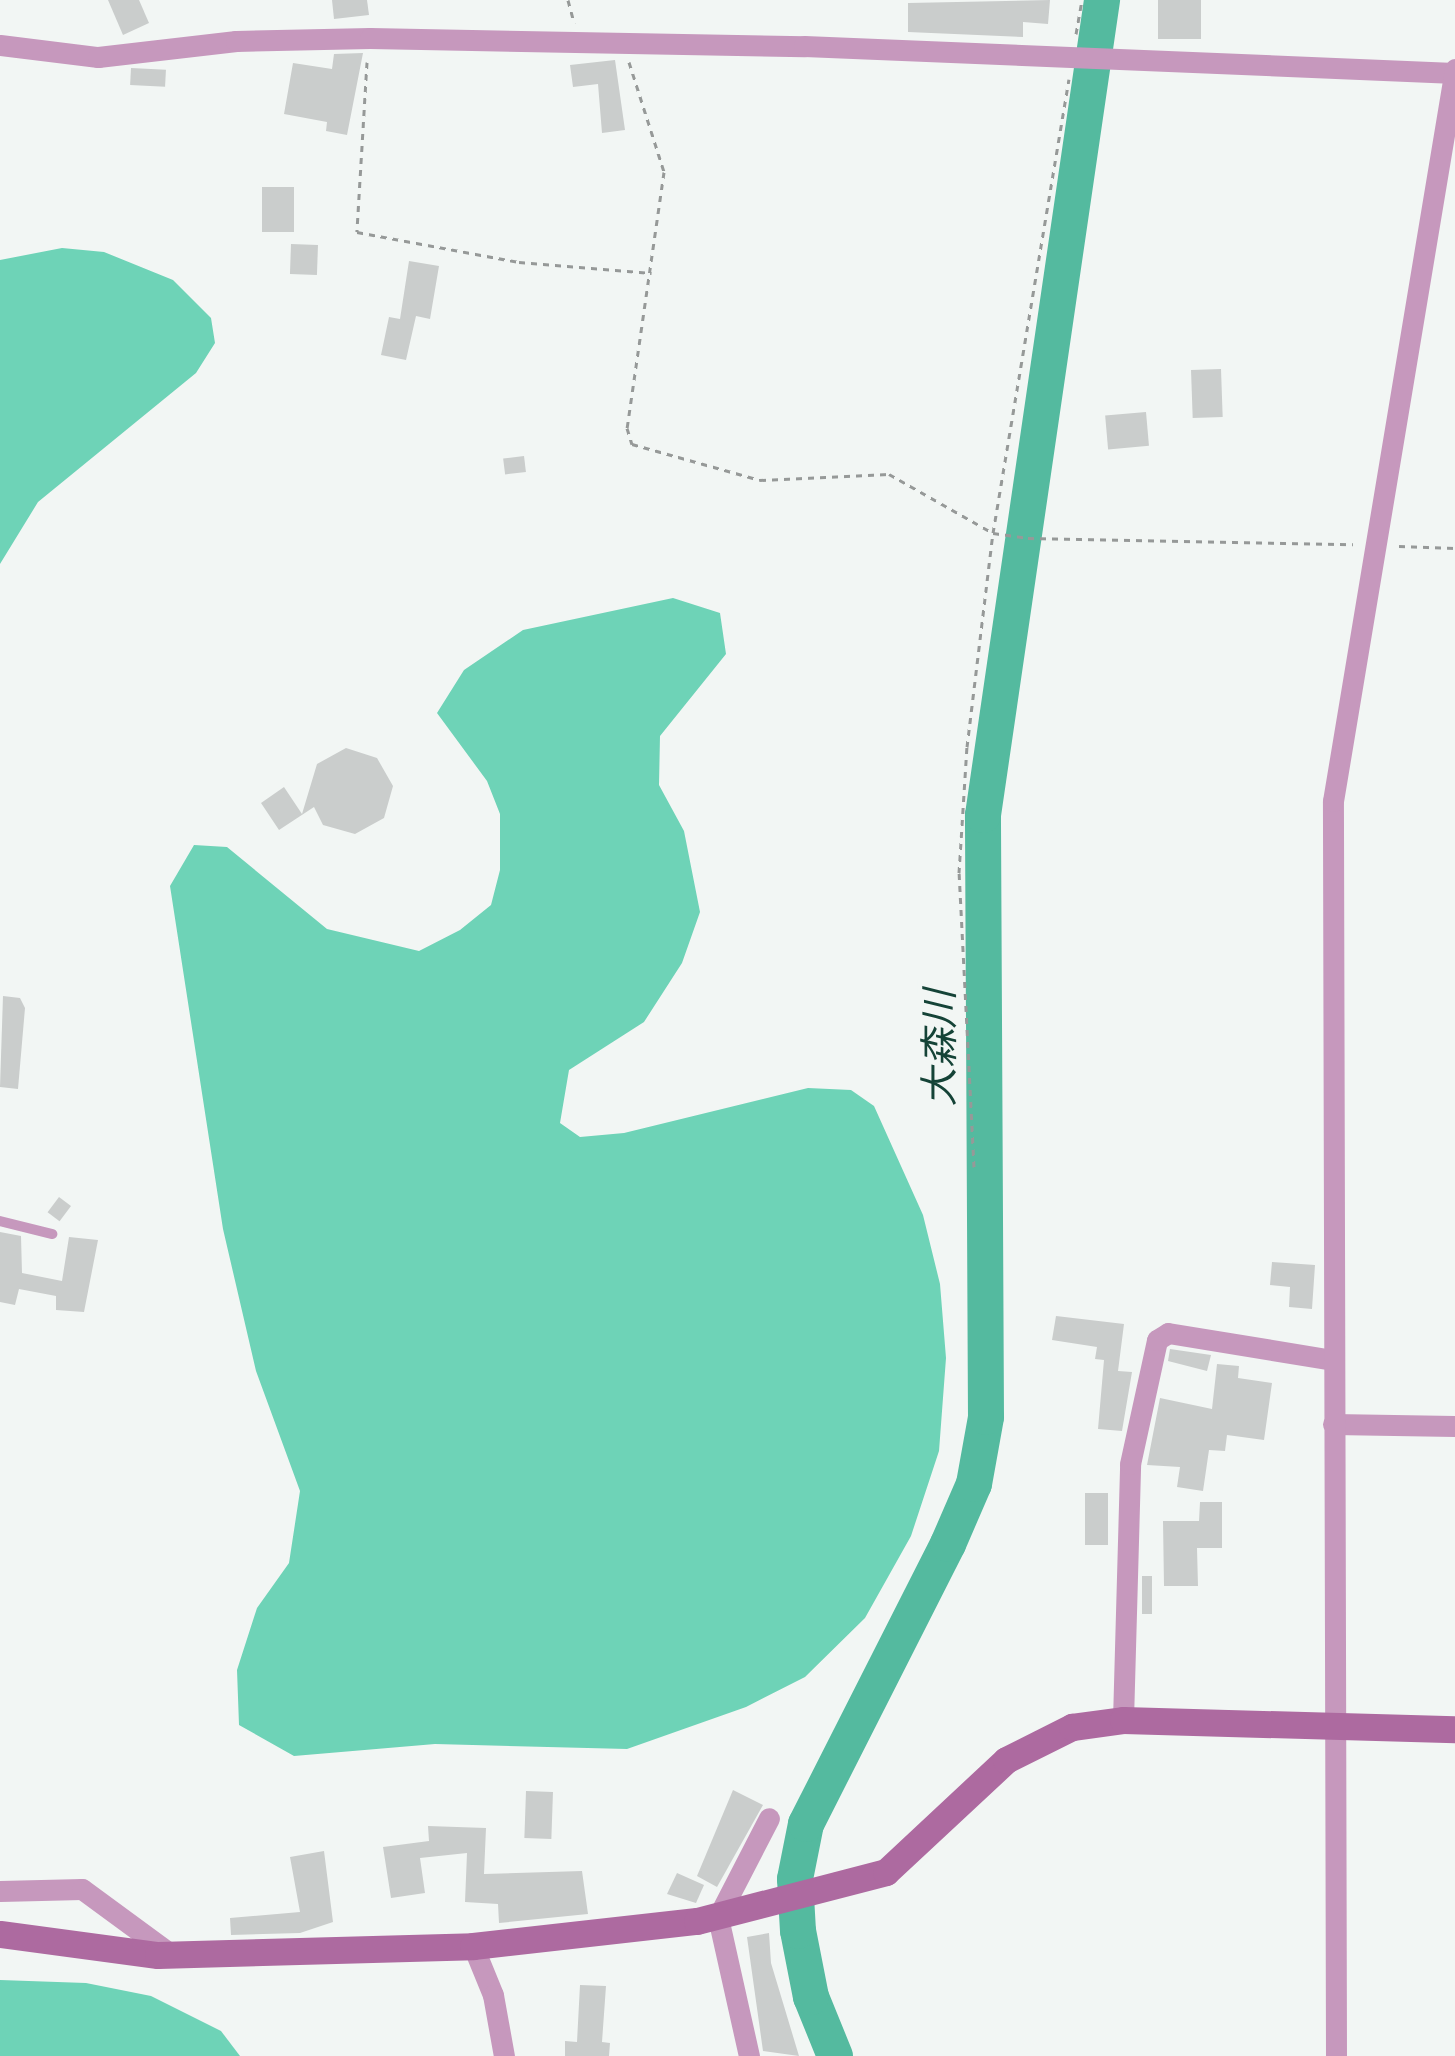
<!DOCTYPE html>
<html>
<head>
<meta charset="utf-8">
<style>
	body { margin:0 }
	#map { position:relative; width:1455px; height:2056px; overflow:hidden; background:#f2f6f4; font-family:"Alegreya Sans","Noto Sans JP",sans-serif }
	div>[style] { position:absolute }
	.forest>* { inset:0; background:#6ed3b7 }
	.river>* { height:36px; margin:-18px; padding:0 18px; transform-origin:18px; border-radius:18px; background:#54ba9f }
	.building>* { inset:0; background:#cacdcc; transform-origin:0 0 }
	.path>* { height:3px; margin-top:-1.5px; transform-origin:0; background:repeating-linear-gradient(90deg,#969998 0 6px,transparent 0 12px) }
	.lane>* { height:10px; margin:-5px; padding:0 5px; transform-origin:5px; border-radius:5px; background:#c698bd }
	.street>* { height:21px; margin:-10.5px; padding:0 10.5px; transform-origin:10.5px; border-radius:10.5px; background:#c698bd }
	.secondary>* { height:27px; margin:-13.5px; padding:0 13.5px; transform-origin:13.5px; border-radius:13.5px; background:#ad6aa0 }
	span { translate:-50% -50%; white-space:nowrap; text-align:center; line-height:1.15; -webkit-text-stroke:10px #f2f6f4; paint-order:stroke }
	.water-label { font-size:39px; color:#154337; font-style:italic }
</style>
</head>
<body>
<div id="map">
	<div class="forest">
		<div style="clip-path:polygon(62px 248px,104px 252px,173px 280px,211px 318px,215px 343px,196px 373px,38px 502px,0 564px,0 260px)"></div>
		<div style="clip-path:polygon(673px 598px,720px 613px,726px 654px,660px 736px,659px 785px,684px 831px,700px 912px,682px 963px,644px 1022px,569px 1070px,560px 1123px,580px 1137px,624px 1133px,808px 1088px,851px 1090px,874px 1106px,923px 1215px,940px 1284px,946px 1358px,939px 1451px,911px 1536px,865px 1618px,805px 1677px,746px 1707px,627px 1749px,435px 1744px,294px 1756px,239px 1725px,237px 1670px,257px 1608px,289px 1563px,300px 1491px,256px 1371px,223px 1229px,170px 886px,194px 845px,227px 847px,327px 929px,419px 951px,460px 930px,491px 905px,500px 870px,500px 814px,487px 781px,437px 713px,464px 670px,523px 630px)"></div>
		<div style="clip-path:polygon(0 1980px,86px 1983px,151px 1996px,221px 2031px,240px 2056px,0 2056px)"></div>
	</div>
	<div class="river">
		<div style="left:835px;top:2056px;width:64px;rotate:-112.1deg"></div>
		<div style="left:811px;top:1997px;width:67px;rotate:-101.1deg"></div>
		<div style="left:798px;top:1931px;width:52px;rotate:-93.3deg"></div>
		<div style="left:795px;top:1879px;width:56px;rotate:-78.7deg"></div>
		<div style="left:806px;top:1824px;width:314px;rotate:-63.1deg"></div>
		<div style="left:948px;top:1544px;width:65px;rotate:-66.6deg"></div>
		<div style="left:974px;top:1484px;width:68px;rotate:-79.8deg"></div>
		<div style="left:986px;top:1417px;width:602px;rotate:-90.29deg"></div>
		<div style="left:983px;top:815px;width:824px;rotate:-81.69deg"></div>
	</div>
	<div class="building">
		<div style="clip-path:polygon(108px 0,139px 0,149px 23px,123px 35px)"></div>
		<div style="clip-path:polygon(332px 0,367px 0,369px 15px,334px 19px)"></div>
		<div style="clip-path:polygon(1050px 0,1048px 24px,1023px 22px,1023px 37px,908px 32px,908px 3px)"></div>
		<div style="left:1158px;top:0;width:43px;height:39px"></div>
		<div style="clip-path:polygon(363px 53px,347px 135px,326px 131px,327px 122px,284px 114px,293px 63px,332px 69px,334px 54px)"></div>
		<div style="clip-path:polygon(615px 60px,625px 130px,602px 133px,598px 84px,573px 87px,570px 65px)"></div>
		<div style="left:131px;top:68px;width:35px;height:17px;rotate:3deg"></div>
		<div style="left:262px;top:187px;width:32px;height:45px"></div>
		<div style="left:291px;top:244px;width:27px;height:30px;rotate:2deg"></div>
		<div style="clip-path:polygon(409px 261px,439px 266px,430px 319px,416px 316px,406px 360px,381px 355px,389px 317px,400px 319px)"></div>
		<div style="left:1221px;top:369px;width:48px;height:30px;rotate:88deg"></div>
		<div style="left:1146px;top:412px;width:34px;height:41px;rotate:85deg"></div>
		<div style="left:524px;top:456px;width:16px;height:21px;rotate:83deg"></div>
		<div style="clip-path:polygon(346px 748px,377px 758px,393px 786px,384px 818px,355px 834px,323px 825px,314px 807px,279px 830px,261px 803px,284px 787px,302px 814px,317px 764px)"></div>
		<div style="clip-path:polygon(3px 996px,20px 998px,25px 1008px,18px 1089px,0 1087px)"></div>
		<div style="left:59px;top:1197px;width:15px;height:19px;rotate:37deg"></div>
		<div style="clip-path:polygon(0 1232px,21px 1236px,22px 1273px,62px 1281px,69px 1237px,98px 1240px,84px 1312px,56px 1310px,56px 1296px,19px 1289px,15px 1305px,0 1302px)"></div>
		<div style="clip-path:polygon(1272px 1262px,1315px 1265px,1312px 1309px,1289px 1307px,1290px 1287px,1270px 1285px)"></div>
		<div style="clip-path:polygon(1056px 1316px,1124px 1324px,1118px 1371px,1132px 1372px,1122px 1431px,1098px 1429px,1104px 1360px,1095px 1359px,1097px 1347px,1052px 1340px)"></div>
		<div style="clip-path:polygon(1170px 1349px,1211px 1355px,1207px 1371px,1168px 1361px)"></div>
		<div style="clip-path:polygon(1217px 1364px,1239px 1366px,1238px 1378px,1272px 1383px,1264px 1440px,1227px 1435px,1225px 1451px,1209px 1450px,1203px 1491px,1177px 1487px,1180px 1467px,1147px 1465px,1160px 1398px,1212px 1409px)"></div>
		<div style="left:1085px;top:1493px;width:23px;height:52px"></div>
		<div style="clip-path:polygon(1200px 1502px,1222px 1502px,1222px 1548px,1197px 1548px,1198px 1586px,1164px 1586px,1163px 1521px,1199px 1521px)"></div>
		<div style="left:1142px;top:1576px;width:10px;height:38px"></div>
		<div style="clip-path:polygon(733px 1790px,763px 1805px,717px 1887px,697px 1876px)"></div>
		<div style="left:526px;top:1791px;width:27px;height:47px;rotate:2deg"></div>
		<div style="clip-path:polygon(428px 1826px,486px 1828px,484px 1874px,582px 1871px,588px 1914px,499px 1923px,498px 1904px,465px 1902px,467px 1853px,420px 1858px,425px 1893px,391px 1898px,383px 1847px,429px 1841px)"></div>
		<div style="clip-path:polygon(324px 1851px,333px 1922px,300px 1933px,231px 1935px,230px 1918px,300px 1912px,290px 1857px)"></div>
		<div style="clip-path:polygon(677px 1873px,704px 1885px,696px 1903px,667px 1894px)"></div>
		<div style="clip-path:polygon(769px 1933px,771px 1963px,799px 2056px,763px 2051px,747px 1937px)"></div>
		<div style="clip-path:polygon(580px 1985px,606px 1986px,602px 2042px,610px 2043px,609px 2056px,565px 2056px,565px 2041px,577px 2042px)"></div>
	</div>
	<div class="path">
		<div style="left:568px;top:0;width:24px;rotate:75deg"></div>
		<div style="left:1076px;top:34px;width:35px;rotate:-80deg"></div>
		<div style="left:367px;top:62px;width:170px;rotate:93.4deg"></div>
		<div style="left:357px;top:232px;width:165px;rotate:10.5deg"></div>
		<div style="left:519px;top:262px;width:133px;rotate:4.7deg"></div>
		<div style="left:629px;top:62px;width:115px;rotate:72.3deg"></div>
		<div style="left:664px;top:172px;width:259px;rotate:98.2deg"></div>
		<div style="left:627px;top:428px;width:17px;rotate:73deg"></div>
		<div style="left:632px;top:444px;width:133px;rotate:15.7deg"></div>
		<div style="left:760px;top:480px;width:129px;rotate:-2.7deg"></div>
		<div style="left:889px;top:474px;width:120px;rotate:29.6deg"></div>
		<div style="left:993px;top:533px;width:35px;rotate:8deg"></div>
		<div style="left:1028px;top:538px;width:325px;rotate:1.1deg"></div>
		<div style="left:1399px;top:546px;width:56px;rotate:2deg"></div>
		<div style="left:974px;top:1167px;width:294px;rotate:-92.9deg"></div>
		<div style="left:959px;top:873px;width:126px;rotate:-86.4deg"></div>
		<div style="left:967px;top:747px;width:216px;rotate:-83.1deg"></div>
		<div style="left:993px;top:533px;width:460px;rotate:-80.5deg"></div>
	</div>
	<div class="lane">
		<div style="left:0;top:1221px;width:54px;rotate:14deg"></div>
	</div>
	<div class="street">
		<div style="left:0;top:45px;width:99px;rotate:7deg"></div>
		<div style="left:98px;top:57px;width:139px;rotate:-6.6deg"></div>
		<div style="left:236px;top:41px;width:134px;rotate:-1.3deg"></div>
		<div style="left:370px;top:38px;width:434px;rotate:1.1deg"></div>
		<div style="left:804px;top:46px;width:652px;rotate:2.37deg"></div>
		<div style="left:1333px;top:1424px;width:122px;rotate:0.9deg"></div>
		<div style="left:1123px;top:1720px;width:256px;rotate:-88.4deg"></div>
		<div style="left:1130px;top:1464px;width:127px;rotate:-77.7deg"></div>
		<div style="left:1157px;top:1340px;width:13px;rotate:-32deg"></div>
		<div style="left:1168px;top:1333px;width:167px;rotate:9.3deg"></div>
		<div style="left:0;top:1891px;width:82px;rotate:-1.4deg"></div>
		<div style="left:82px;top:1889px;width:112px;rotate:36.3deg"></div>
		<div style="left:473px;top:1946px;width:53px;rotate:67.8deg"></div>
		<div style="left:493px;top:1995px;width:62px;rotate:79.8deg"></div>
		<div style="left:749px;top:2056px;width:142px;rotate:-102.6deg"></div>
		<div style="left:718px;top:1917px;width:111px;rotate:-62.7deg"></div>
		<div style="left:1336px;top:2056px;width:1255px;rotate:-90.14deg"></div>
		<div style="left:1333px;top:801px;width:742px;rotate:-80.54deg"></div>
	</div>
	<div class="secondary">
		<div style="left:0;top:1934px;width:159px;rotate:7.6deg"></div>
		<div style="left:158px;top:1955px;width:315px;rotate:-1.6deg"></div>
		<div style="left:473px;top:1946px;width:225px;rotate:-6.4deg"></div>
		<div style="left:697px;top:1921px;width:195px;rotate:-14.5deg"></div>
		<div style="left:886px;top:1872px;width:164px;rotate:-43deg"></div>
		<div style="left:1006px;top:1760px;width:74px;rotate:-26.6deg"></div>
		<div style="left:1072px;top:1727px;width:51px;rotate:-7.8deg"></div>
		<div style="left:1123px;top:1720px;width:332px;rotate:1.6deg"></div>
	</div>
	<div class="water-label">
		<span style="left:942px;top:1048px;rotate:-90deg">大森川</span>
	</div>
</div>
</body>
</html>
